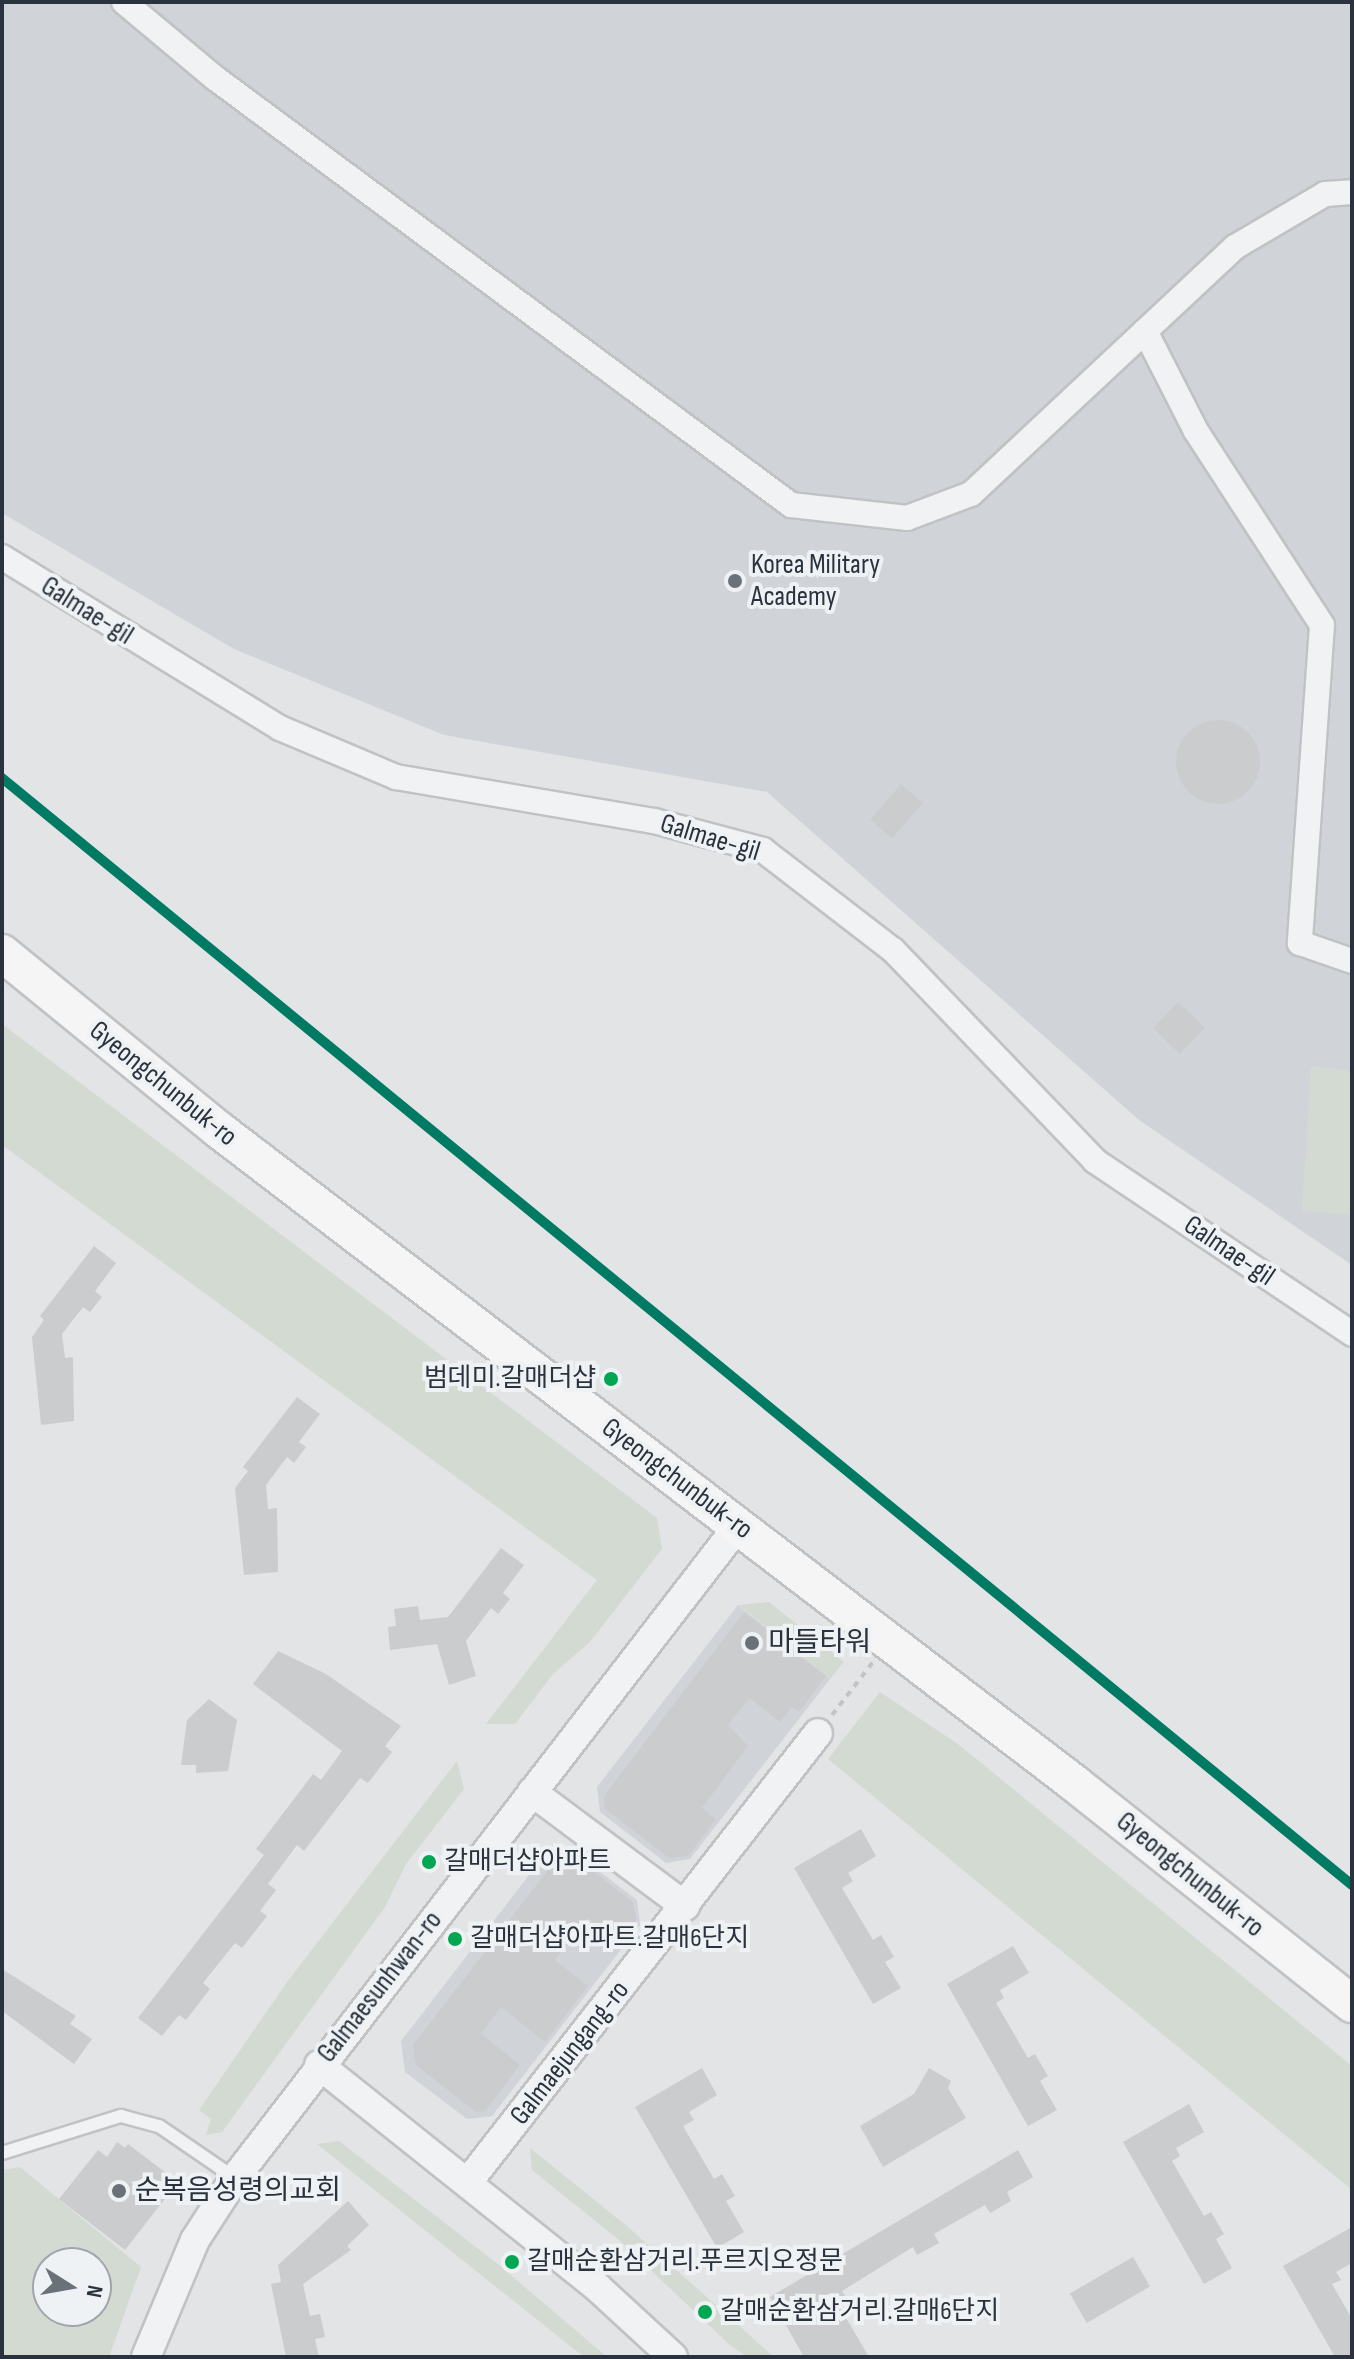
<!DOCTYPE html>
<html>
<head>
<meta charset="utf-8">
<style>
	body { margin:0 }
	#map { position:relative; width:1354px; height:2359px; overflow:hidden; background:#e2e4e6; font-family:"Sofia Sans Condensed","Noto Sans KR",sans-serif }
	div>[style] { position:absolute }
	.built>* { inset:0; background:#d0d4d9 }
	.green>* { inset:0; background:#d3dad2 }
	.building>* { inset:0; background:#caccce; transform-origin:0 0 }
	.round { border-radius:50% }
	.path>* { height:4px; margin-top:-2px; transform-origin:0; background:repeating-linear-gradient(90deg,#c2c3c6 0 6px,transparent 0 12px) }
	.roads { filter:drop-shadow(2px 0 #c0c2c4) drop-shadow(-2px 0 #c0c2c4) drop-shadow(0 2px #c0c2c4) drop-shadow(0 -2px #c0c2c4) }
	.service>* { height:12px; margin:-6px; padding:0 6px; transform-origin:6px; border-radius:6px; background:#f0f2f3 }
	.minor>* { height:24px; margin:-12px; padding:0 12px; transform-origin:12px; border-radius:12px; background:#f0f2f3 }
	.tertiary>* { height:28px; margin:-14px; padding:0 14px; transform-origin:14px; border-radius:14px; background:#f0f2f3 }
	.primary>* { height:36px; margin:-18px; padding:0 18px; transform-origin:18px; border-radius:18px; background:#f5f5f6 }
	.rail-1>* { height:10px; margin:-5px; padding:0 5px; transform-origin:5px; border-radius:5px; background:#007a62 }
	.dots>* { width:22px; height:22px; translate:-50% -50%; box-sizing:border-box; border:4px solid #eff2f5; border-radius:50% }
	span { translate:-50% -50%; white-space:nowrap; text-align:center; line-height:1.15; -webkit-text-stroke:8px #eff2f5; paint-order:stroke }
	.bus-label { font-size:26px; color:#2a333d }
	.right { translate:-100% -50%; text-align:right }
	.left { translate:0 -50%; text-align:left }
	.poi-label { font-size:28px; color:#2a333d }
	.street-label { font-size:28px; color:#2a333d }
	.frame { position:absolute; inset:0; border:4px solid #2a333d; pointer-events:none }
	.north { position:absolute; left:32px; top:2247px; width:80px; height:80px; box-sizing:border-box; background:#eff2f5; border:2px solid #a0a6ab; border-radius:50%; rotate:101deg; font-size:22px; font-weight:700; line-height:32px; text-align:center; color:#2a333d }
	.north::after { content:''; display:block; margin:auto; width:28px; height:36px; background:#6a7178; clip-path:polygon(50% 0,100% 100%,50% 72%,0 100%) }
</style>
</head>
<body>
<div id="map">
	<div class="built">
		<div style="clip-path:polygon(2px 2px,1352px 2px,1352px 1265px,1139px 1120px,767px 792px,444px 735px,234px 649px,2px 513px)"></div>
		<div style="clip-path:polygon(738px 1605px,830px 1679px,690px 1859px,666px 1863px,600px 1812px,597px 1787px)"></div>
		<div style="clip-path:polygon(571px 1850px,637px 1900px,640px 1925px,492px 2116px,467px 2119px,405px 2072px,401px 2041px,546px 1853px)"></div>
	</div>
	<div class="green">
		<div style="clip-path:polygon(2px 1024px,657px 1518px,662px 1549px,590px 1642px,553px 1674px,515px 1724px,486px 1724px,597px 1580px,2px 1145px)"></div>
		<div style="clip-path:polygon(1311px 1067px,1352px 1070px,1352px 1214px,1302px 1211px)"></div>
		<div style="clip-path:polygon(769px 1602px,844px 1662px,830px 1679px,739px 1605px)"></div>
		<div style="clip-path:polygon(880px 1692px,958px 1744px,1352px 2066px,1352px 2190px,828px 1759px)"></div>
		<div style="clip-path:polygon(457px 1761px,464px 1789px,406px 1864px,385px 1907px,222px 2132px,206px 2135px,211px 2119px,199px 2110px,287px 1982px)"></div>
		<div style="clip-path:polygon(339px 2141px,499px 2265px,607px 2357px,584px 2357px,317px 2144px)"></div>
		<div style="clip-path:polygon(530px 2148px,628px 2227px,774px 2357px,747px 2357px,731px 2346px,618px 2239px,532px 2170px)"></div>
		<div style="clip-path:polygon(evenodd,20px 2167px,141px 2267px,109px 2357px,2px 2357px,2px 2170px,20px 2167px,96px 2263px,96px 2311px,48px 2311px,48px 2263px,96px 2263px)"></div>
	</div>
	<div class="building">
		<div class="round" style="left:1176px;top:720px;width:84px;height:84px"></div>
		<div style="left:901px;top:784px;width:29px;height:47px;rotate:41deg"></div>
		<div style="left:1178px;top:1002px;width:37px;height:36px;rotate:44deg"></div>
		<div style="clip-path:polygon(94px 1246px,116px 1263px,95px 1291px,102px 1297px,90px 1312px,83px 1307px,62px 1334px,65px 1358px,73px 1357px,74px 1421px,41px 1425px,32px 1337px,44px 1320px,40px 1316px)"></div>
		<div style="clip-path:polygon(297px 1397px,320px 1414px,299px 1442px,306px 1447px,294px 1463px,287px 1457px,266px 1485px,268px 1509px,277px 1508px,278px 1572px,244px 1575px,235px 1488px,248px 1471px,243px 1467px)"></div>
		<div style="clip-path:polygon(501px 1548px,524px 1565px,503px 1593px,510px 1599px,498px 1614px,491px 1608px,466px 1641px,476px 1676px,449px 1685px,437px 1644px,390px 1650px,388px 1627px,396px 1626px,394px 1609px,418px 1606px,420px 1620px,448px 1617px)"></div>
		<div style="clip-path:polygon(744px 1612px,826px 1676px,799px 1712px,792px 1707px,780px 1722px,749px 1698px,728px 1725px,748px 1746px,702px 1808px,716px 1819px,688px 1856px,669px 1858px,605px 1809px,604px 1796px)"></div>
		<div style="clip-path:polygon(278px 1651px,326px 1674px,401px 1726px,385px 1746px,392px 1752px,368px 1783px,360px 1778px,304px 1851px,297px 1845px,268px 1884px,276px 1890px,260px 1911px,267px 1916px,242px 1948px,235px 1943px,203px 1983px,210px 1989px,186px 2020px,179px 2015px,162px 2036px,138px 2018px,264px 1855px,256px 1849px,313px 1774px,321px 1780px,342px 1751px,253px 1684px)"></div>
		<div style="clip-path:polygon(209px 1699px,237px 1720px,228px 1771px,196px 1773px,196px 1765px,181px 1765px,187px 1720px)"></div>
		<div style="clip-path:polygon(861px 1829px,876px 1856px,848px 1873px,853px 1881px,842px 1888px,873px 1940px,881px 1935px,894px 1957px,885px 1962px,901px 1988px,873px 2004px,794px 1868px)"></div>
		<div style="clip-path:polygon(571px 1854px,633px 1902px,637px 1926px,622px 1944px,588px 1918px,555px 1960px,588px 1986px,545px 2042px,501px 2007px,481px 2034px,520px 2065px,485px 2111px,476px 2112px,416px 2065px,413px 2045px,558px 1857px)"></div>
		<div style="clip-path:polygon(1013px 1946px,1029px 1973px,1000px 1990px,1004px 1998px,996px 2003px,1028px 2058px,1035px 2054px,1048px 2076px,1040px 2081px,1057px 2110px,1028px 2126px,947px 1984px)"></div>
		<div style="clip-path:polygon(2px 1969px,76px 2016px,70px 2024px,92px 2039px,74px 2064px,2px 2011px)"></div>
		<div style="clip-path:polygon(702px 2068px,717px 2095px,689px 2112px,694px 2120px,683px 2126px,714px 2179px,722px 2174px,735px 2196px,726px 2201px,744px 2232px,717px 2248px,635px 2107px)"></div>
		<div style="clip-path:polygon(929px 2068px,951px 2081px,948px 2088px,966px 2118px,883px 2167px,860px 2126px,914px 2094px)"></div>
		<div style="clip-path:polygon(1189px 2104px,1204px 2132px,1176px 2148px,1180px 2156px,1172px 2161px,1204px 2216px,1211px 2212px,1224px 2234px,1216px 2239px,1232px 2268px,1204px 2284px,1123px 2142px)"></div>
		<div style="clip-path:polygon(117px 2142px,125px 2148px,128px 2144px,178px 2182px,125px 2250px,59px 2199px,98px 2150px,107px 2157px)"></div>
		<div style="clip-path:polygon(1018px 2150px,1033px 2177px,1007px 2192px,1011px 2201px,990px 2213px,985px 2205px,934px 2234px,939px 2243px,917px 2255px,913px 2247px,842px 2291px,847px 2299px,838px 2304px,869px 2357px,804px 2357px,770px 2297px)"></div>
		<div style="clip-path:polygon(348px 2201px,369px 2225px,347px 2246px,351px 2250px,303px 2284px,310px 2316px,320px 2314px,325px 2337px,315px 2339px,319px 2357px,286px 2357px,271px 2284px,281px 2282px,278px 2265px)"></div>
		<div style="clip-path:polygon(1352px 2227px,1352px 2263px,1336px 2272px,1341px 2280px,1332px 2284px,1352px 2319px,1352px 2357px,1335px 2357px,1283px 2266px)"></div>
		<div style="left:1133px;top:2257px;width:34px;height:73px;rotate:60deg"></div>
	</div>
	<div class="path">
		<div style="left:832px;top:1715px;width:67px;rotate:-52.3deg"></div>
	</div>
	<div class="roads">
		<div class="service">
			<div style="left:2px;top:2153px;width:125px;rotate:-17.3deg"></div>
			<div style="left:121px;top:2116px;width:39px;rotate:15deg"></div>
			<div style="left:159px;top:2126px;width:92px;rotate:34.4deg"></div>
		</div>
		<div class="minor">
			<div style="left:124px;top:2px;width:119px;rotate:39.9deg"></div>
			<div style="left:215px;top:78px;width:717px;rotate:36.55deg"></div>
			<div style="left:791px;top:505px;width:117px;rotate:6.4deg"></div>
			<div style="left:907px;top:518px;width:68px;rotate:-20.6deg"></div>
			<div style="left:971px;top:494px;width:362px;rotate:-43.1deg"></div>
			<div style="left:1235px;top:247px;width:104px;rotate:-30.5deg"></div>
			<div style="left:1325px;top:194px;width:27px;rotate:-4deg"></div>
			<div style="left:1145px;top:331px;width:112px;rotate:63deg"></div>
			<div style="left:1196px;top:431px;width:231px;rotate:57deg"></div>
			<div style="left:1322px;top:625px;width:319px;rotate:94deg"></div>
			<div style="left:1300px;top:943px;width:55px;rotate:19.1deg"></div>
			<div style="left:2px;top:557px;width:326px;rotate:31.6deg"></div>
			<div style="left:280px;top:728px;width:126px;rotate:22.9deg"></div>
			<div style="left:396px;top:777px;width:262px;rotate:9.7deg"></div>
			<div style="left:654px;top:821px;width:113px;rotate:14.9deg"></div>
			<div style="left:763px;top:850px;width:164px;rotate:37.6deg"></div>
			<div style="left:893px;top:950px;width:292px;rotate:46.2deg"></div>
			<div style="left:1095px;top:1161px;width:310px;rotate:33.9deg"></div>
		</div>
		<div class="tertiary">
			<div style="left:532px;top:1792px;width:191px;rotate:36.7deg"></div>
			<div style="left:319px;top:2065px;width:356px;rotate:38.6deg"></div>
			<div style="left:597px;top:2287px;width:103px;rotate:42.6deg"></div>
			<div style="left:468px;top:2182px;width:569px;rotate:-52.06deg"></div>
			<div style="left:146px;top:2357px;width:127px;rotate:-67.3deg"></div>
			<div style="left:195px;top:2240px;width:74px;rotate:-57.2deg"></div>
			<div style="left:235px;top:2178px;width:823px;rotate:-52.35deg"></div>
		</div>
		<div class="primary">
			<div style="left:2px;top:953px;width:280px;rotate:39.2deg"></div>
			<div style="left:219px;top:1130px;width:1076px;rotate:37.37deg"></div>
			<div style="left:1074px;top:1783px;width:355px;rotate:38.5deg"></div>
		</div>
	</div>
	<div class="rail-1">
		<div style="left:2px;top:778px;width:1746px;rotate:39.35deg"></div>
	</div>
	<div class="dots">
		<div style="left:735px;top:581px;background:#6a7178"></div>
		<div style="left:611px;top:1379px;background:#00a651"></div>
		<div style="left:752px;top:1643px;background:#6a7178"></div>
		<div style="left:429px;top:1862px;background:#00a651"></div>
		<div style="left:455px;top:1939px;background:#00a651"></div>
		<div style="left:119px;top:2191px;background:#6a7178"></div>
		<div style="left:512px;top:2262px;background:#00a651"></div>
		<div style="left:705px;top:2312px;background:#00a651"></div>
	</div>
	<div class="bus-label">
		<span class="right" style="left:596px;top:1379px">범데미.갈매더샵</span>
		<span class="left" style="left:444px;top:1862px">갈매더샵아파트</span>
		<span class="left" style="left:470px;top:1939px">갈매더샵아파트.갈매6단지</span>
		<span class="left" style="left:527px;top:2262px">갈매순환삼거리.푸르지오정문</span>
		<span class="left" style="left:720px;top:2312px">갈매순환삼거리.갈매6단지</span>
	</div>
	<div class="poi-label">
		<span class="left" style="left:751px;top:581px">Korea Military<br>Academy</span>
		<span class="left" style="left:768px;top:1643px">마들타워</span>
		<span class="left" style="left:135px;top:2191px">순복음성령의교회</span>
	</div>
	<div class="street-label">
		<span style="left:87px;top:611px;rotate:32deg">Galmae-gil</span>
		<span style="left:710px;top:838px;rotate:17deg">Galmae-gil</span>
		<span style="left:163px;top:1084px;rotate:39deg">Gyeongchunbuk-ro</span>
		<span style="left:1229px;top:1251px;rotate:34deg">Galmae-gil</span>
		<span style="left:677px;top:1479px;rotate:37deg">Gyeongchunbuk-ro</span>
		<span style="left:1190px;top:1875px;rotate:39deg">Gyeongchunbuk-ro</span>
		<span style="left:380px;top:1987px;rotate:-52deg">Galmaesunhwan-ro</span>
		<span style="left:570px;top:2053px;rotate:-52deg">Galmaejungang-ro</span>
	</div>
	<div class="frame"></div>
	<div class="north">N</div>
</div>
</body>
</html>
